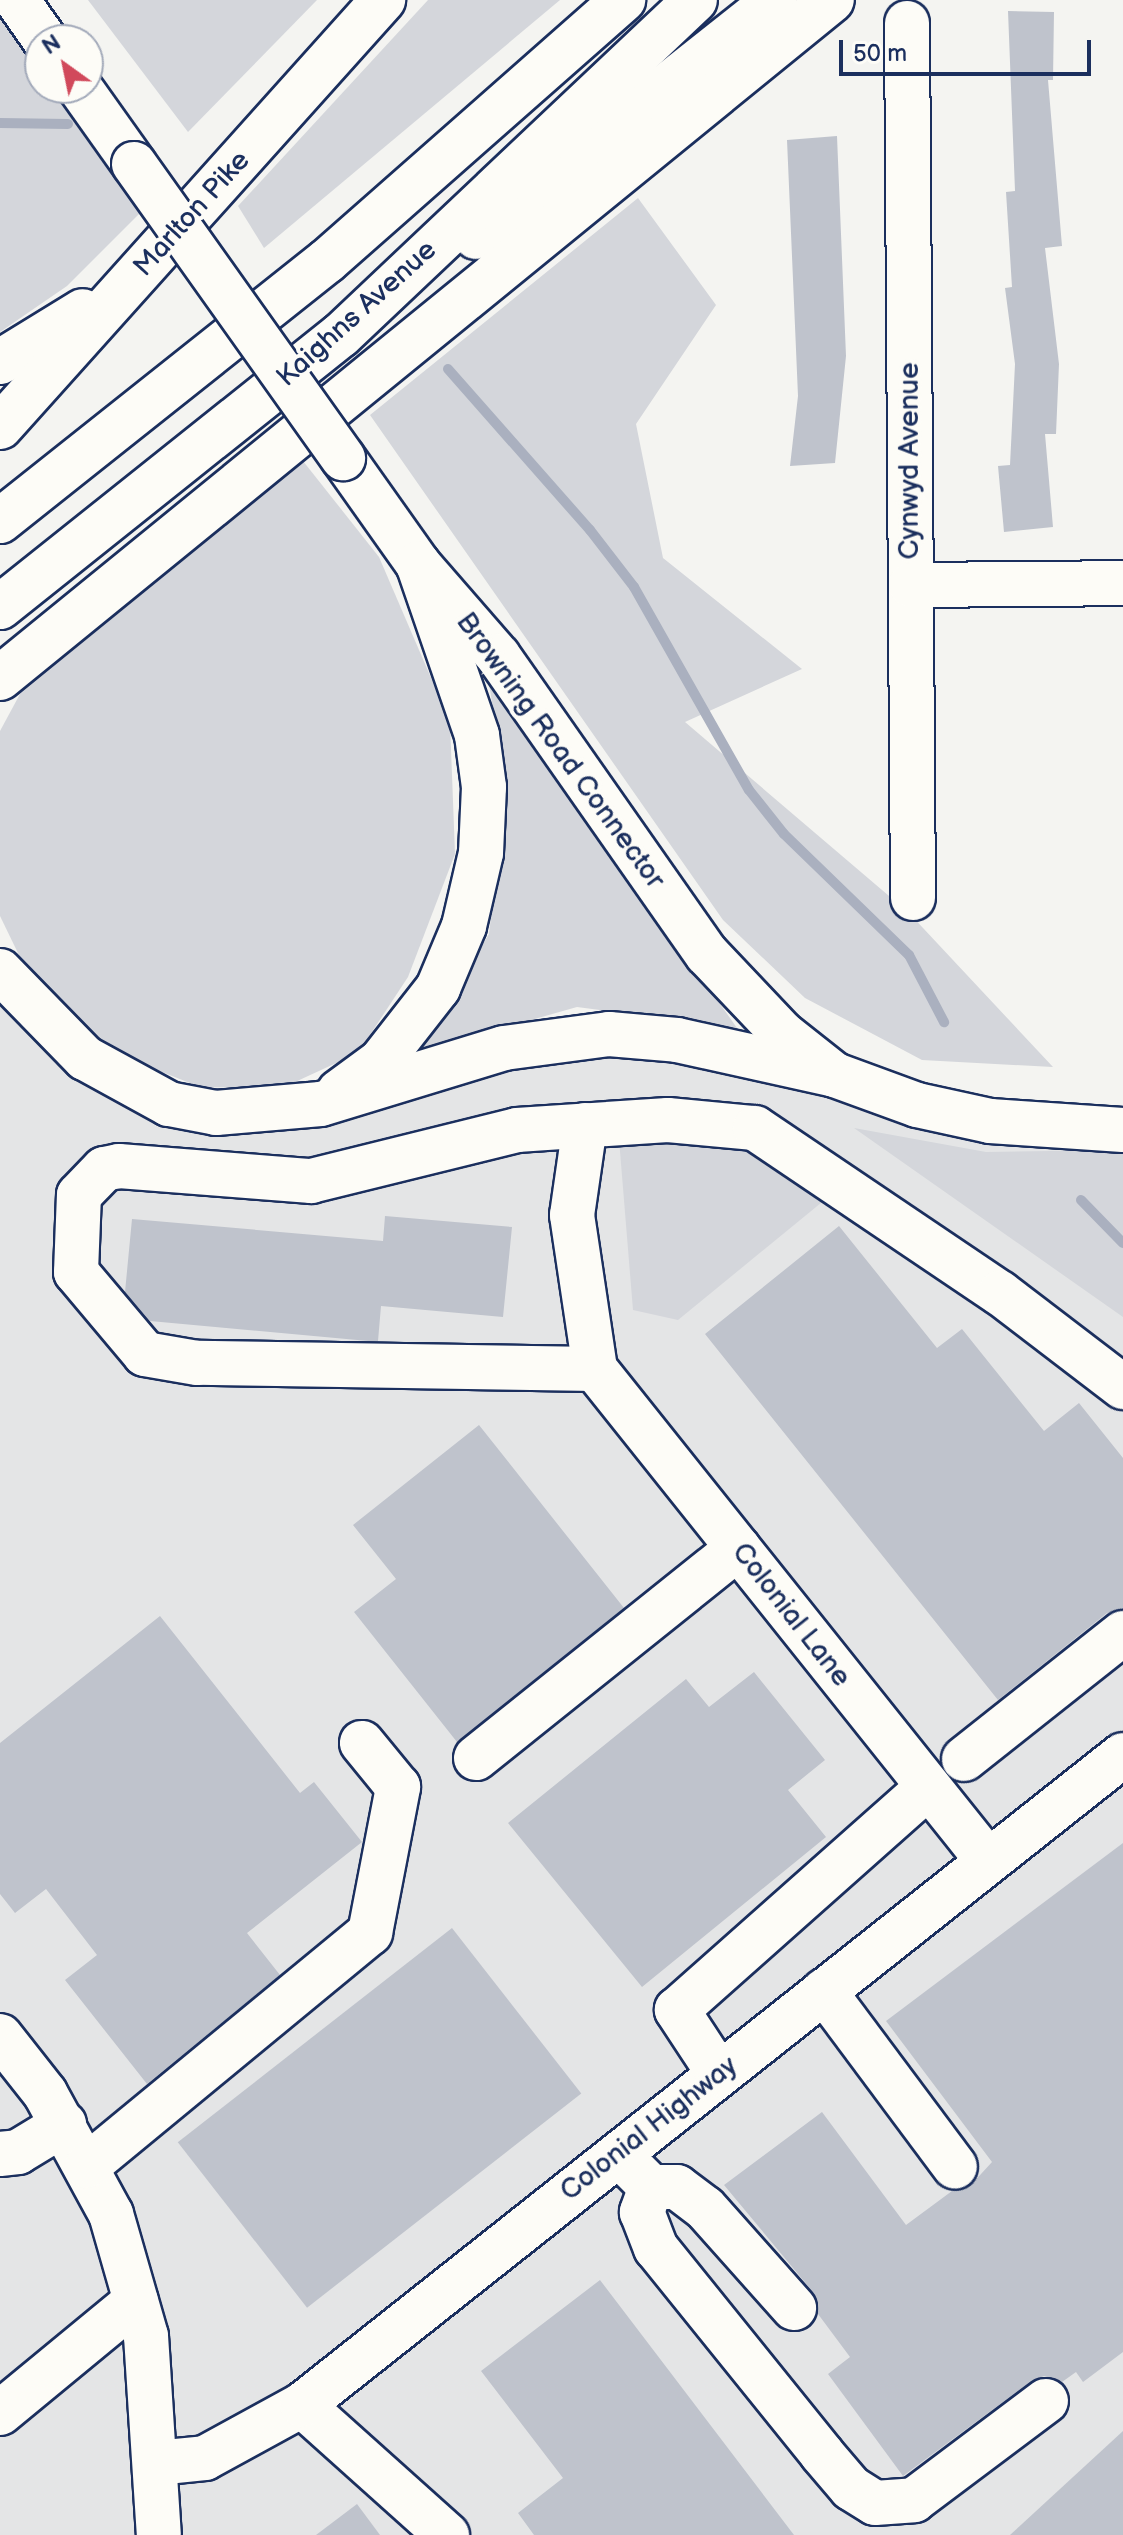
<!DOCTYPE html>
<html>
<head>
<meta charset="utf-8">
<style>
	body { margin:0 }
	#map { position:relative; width:1123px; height:2535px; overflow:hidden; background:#f4f4f1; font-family:"Balsamiq Sans",sans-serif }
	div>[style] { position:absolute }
	.built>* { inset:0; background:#e4e5e6 }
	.green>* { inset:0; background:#d4d6db }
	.stream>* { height:10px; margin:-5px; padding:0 5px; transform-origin:5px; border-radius:5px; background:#aab0bf }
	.building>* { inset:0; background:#bfc3cc; transform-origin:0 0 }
	.roads { filter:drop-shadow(2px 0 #1b2f5e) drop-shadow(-2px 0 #1b2f5e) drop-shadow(0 2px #1b2f5e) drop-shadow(0 -2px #1b2f5e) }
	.minor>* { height:44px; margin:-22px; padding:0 22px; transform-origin:22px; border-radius:22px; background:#fdfcf7 }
	.major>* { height:44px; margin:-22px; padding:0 22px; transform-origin:22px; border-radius:22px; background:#fdfcf7 }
	.highway>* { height:44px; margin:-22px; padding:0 22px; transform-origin:22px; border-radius:22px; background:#fdfcf7 }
	.bridges { filter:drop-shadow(2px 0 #1b2f5e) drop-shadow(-2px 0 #1b2f5e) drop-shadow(0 2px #1b2f5e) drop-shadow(0 -2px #1b2f5e) }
	.major-bridge>* { height:44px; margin:-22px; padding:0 22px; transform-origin:22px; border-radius:22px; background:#fdfcf7 }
	span { translate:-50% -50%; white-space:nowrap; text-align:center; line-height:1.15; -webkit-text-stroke:8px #fdfcf7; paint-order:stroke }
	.street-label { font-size:28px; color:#1b2f5e }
	.north { position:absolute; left:24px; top:24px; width:80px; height:80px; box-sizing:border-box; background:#fdfcf7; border:2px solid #a3aaba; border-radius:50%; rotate:327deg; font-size:22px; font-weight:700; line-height:32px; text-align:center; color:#1b2f5e }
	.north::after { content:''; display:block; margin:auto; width:28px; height:36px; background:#d1495b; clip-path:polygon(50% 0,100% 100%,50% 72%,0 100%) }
	.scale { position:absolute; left:839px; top:40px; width:252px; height:36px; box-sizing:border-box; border:4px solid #1b2f5e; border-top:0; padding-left:10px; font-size:24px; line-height:28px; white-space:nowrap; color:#1b2f5e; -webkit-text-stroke:6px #fdfcf7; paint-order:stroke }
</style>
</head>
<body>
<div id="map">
	<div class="built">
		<div style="clip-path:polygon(0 971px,193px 1110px,574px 1036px,1123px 1130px,1123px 2535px,0 2535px)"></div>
	</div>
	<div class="green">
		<div style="clip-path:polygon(88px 0,317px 0,188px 132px)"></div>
		<div style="clip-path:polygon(428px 0,560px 0,264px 248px,238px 206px)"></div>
		<div style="clip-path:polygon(0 18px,40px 71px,40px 88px,52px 88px,140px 213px,67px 286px,0 332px)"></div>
		<div style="clip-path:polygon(638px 198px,716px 305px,636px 424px,663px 558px,802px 669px,685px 722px,909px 913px,1053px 1067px,922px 1060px,805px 998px,723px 920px,370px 415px)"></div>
		<div style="clip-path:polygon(303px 461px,379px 557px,450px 722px,455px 854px,408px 977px,358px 1053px,282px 1088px,200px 1087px,114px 1053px,31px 980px,0 916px,0 731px,20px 694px)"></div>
		<div style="clip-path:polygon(487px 672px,737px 1028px,577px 1007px,418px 1052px,489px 934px,506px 787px)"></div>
		<div style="clip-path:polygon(854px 1128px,986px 1152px,1123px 1150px,1123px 1317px)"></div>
		<div style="clip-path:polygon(619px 1139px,750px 1141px,827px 1198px,678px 1320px,633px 1310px)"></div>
	</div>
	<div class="stream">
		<div style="left:0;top:123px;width:68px;rotate:0.8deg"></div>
		<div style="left:448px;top:369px;width:215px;rotate:48.6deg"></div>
		<div style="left:590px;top:530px;width:72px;rotate:52.3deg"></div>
		<div style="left:634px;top:587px;width:233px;rotate:60.5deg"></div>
		<div style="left:749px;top:790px;width:56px;rotate:51.5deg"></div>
		<div style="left:784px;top:834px;width:174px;rotate:44.1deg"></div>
		<div style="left:909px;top:955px;width:76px;rotate:62.4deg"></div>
		<div style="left:1081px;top:1200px;width:60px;rotate:45.7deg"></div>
	</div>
	<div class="building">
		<div style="clip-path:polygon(1008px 11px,1054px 12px,1053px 80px,1048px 80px,1062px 246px,1045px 248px,1059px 364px,1056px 434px,1045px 434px,1053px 527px,1004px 532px,998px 466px,1010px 465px,1015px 364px,1005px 288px,1012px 287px,1006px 192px,1015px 191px)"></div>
		<div style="clip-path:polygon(837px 136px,846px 356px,835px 463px,790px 466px,798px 396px,787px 140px)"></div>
		<div style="clip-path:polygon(385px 1216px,512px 1227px,503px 1317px,381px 1306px,378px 1341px,368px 1341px,150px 1321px,125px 1292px,132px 1219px,383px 1241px)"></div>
		<div style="clip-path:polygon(839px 1226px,937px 1348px,962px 1329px,1044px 1431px,1079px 1403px,1123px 1458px,1123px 1609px,1107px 1613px,998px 1700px,705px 1334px)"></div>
		<div style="clip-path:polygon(479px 1425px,624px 1608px,457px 1742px,354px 1612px,396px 1579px,353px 1525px)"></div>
		<div style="clip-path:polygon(160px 1616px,300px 1793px,314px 1782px,362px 1842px,247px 1933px,280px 1975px,147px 2084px,65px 1980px,97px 1955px,46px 1889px,15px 1913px,0 1894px,0 1743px)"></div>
		<div style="clip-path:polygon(754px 1672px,825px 1760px,788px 1790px,826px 1837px,642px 1987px,508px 1823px,686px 1679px,709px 1707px)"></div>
		<div style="clip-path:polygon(1123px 1843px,1123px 2352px,1083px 2382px,1076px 2372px,1062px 2382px,1044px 2376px,1031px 2381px,903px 2476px,828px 2374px,850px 2357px,818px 2314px,813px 2292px,724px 2185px,822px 2112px,906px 2225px,952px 2191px,970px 2186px,992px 2162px,886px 2021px)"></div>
		<div style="left:452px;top:1928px;width:210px;height:348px;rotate:52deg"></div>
		<div style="clip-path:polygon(600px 2280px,794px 2535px,534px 2535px,518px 2513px,563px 2478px,481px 2371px)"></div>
		<div style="clip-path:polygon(1123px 2431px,1123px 2535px,1010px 2535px)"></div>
		<div style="clip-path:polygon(357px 2504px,380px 2535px,316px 2535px)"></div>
	</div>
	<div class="roads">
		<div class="minor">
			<div style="left:907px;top:23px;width:875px;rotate:89.61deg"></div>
			<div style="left:911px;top:585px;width:212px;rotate:-0.5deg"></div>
			<div style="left:585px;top:1125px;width:91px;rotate:98.2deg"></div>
			<div style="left:572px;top:1215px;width:156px;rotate:81.5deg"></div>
			<div style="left:595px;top:1369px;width:630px;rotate:51.38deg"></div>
			<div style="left:595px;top:1369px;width:398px;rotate:-179.1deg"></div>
			<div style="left:197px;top:1363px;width:53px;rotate:-170.2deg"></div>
			<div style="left:145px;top:1354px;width:107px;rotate:-130.1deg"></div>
			<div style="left:76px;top:1272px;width:77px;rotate:-87.8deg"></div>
			<div style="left:79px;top:1195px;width:36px;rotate:-46deg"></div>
			<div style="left:104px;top:1169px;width:15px;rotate:-11deg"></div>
			<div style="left:119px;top:1166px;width:193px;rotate:4.5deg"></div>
			<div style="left:311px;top:1181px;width:212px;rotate:-13.9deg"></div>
			<div style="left:517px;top:1130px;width:151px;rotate:-3.8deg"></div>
			<div style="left:668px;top:1120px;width:87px;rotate:5.3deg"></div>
			<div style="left:755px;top:1128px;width:295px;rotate:34deg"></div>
			<div style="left:1000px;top:1293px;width:155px;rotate:37.4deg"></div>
			<div style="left:476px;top:1758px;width:336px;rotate:-38.7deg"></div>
			<div style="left:964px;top:1759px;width:203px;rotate:-38.4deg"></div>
			<div style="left:824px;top:1991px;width:219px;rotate:53.3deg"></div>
			<div style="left:0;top:2036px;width:73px;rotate:51.7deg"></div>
			<div style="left:45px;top:2093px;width:138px;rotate:61.4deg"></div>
			<div style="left:111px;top:2214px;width:127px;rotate:74deg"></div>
			<div style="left:146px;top:2336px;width:199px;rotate:86.3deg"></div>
			<div style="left:719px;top:2074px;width:77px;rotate:-123.3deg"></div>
			<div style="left:677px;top:2010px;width:336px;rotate:-41.6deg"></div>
			<div style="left:0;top:2154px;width:18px;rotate:-6deg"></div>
			<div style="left:18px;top:2152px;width:54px;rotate:-31.3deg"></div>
			<div style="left:87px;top:2166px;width:367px;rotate:-39.5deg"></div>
			<div style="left:370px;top:1933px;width:149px;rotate:-79.1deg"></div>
			<div style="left:398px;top:1787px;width:57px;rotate:-129.3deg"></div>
			<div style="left:631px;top:2167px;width:28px;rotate:45deg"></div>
			<div style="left:651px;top:2187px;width:26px"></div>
			<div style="left:677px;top:2187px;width:35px;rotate:37deg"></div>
			<div style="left:705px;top:2208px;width:134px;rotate:48.3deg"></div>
			<div style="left:651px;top:2187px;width:27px;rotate:110deg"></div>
			<div style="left:642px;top:2212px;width:39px;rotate:69deg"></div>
			<div style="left:656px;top:2248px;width:265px;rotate:51.1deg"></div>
			<div style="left:822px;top:2454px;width:45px;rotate:49.5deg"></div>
			<div style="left:851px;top:2488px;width:28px;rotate:32deg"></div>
			<div style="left:875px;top:2503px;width:39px;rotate:-4deg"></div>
			<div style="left:914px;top:2500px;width:165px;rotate:-36.9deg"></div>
			<div style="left:302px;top:2405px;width:195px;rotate:41.9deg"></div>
			<div style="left:0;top:2413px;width:176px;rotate:-39.5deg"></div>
			<div style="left:156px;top:2463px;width:49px;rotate:-5.8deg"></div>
			<div style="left:205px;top:2458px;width:111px;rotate:-28.7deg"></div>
			<div style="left:302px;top:2405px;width:1047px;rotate:-38.37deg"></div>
		</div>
		<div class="major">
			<div style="left:17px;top:0;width:49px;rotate:55deg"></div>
			<div style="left:80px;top:88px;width:93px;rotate:54.6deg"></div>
			<div style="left:343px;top:458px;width:130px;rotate:54.7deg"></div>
			<div style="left:418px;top:564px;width:122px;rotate:49deg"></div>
			<div style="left:498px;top:656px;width:364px;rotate:55deg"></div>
			<div style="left:707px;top:954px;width:110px;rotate:46.5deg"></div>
			<div style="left:783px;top:1034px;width:66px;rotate:38.3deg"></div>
			<div style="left:835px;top:1075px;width:87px;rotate:20.1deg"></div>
			<div style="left:917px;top:1105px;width:75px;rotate:12.4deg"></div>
			<div style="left:990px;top:1121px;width:133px;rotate:3.9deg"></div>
		</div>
		<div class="highway">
			<div style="left:476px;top:237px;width:382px;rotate:-38.4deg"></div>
			<div style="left:0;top:362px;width:97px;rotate:-31.6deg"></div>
			<div style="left:0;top:427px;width:574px;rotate:-48.11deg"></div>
			<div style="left:0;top:521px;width:418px;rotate:-38.5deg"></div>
			<div style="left:327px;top:261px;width:395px;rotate:-41.4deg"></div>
			<div style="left:0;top:607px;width:436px;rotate:-38.6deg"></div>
			<div style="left:341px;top:335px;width:487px;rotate:-43.4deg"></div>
			<div style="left:0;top:678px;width:1073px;rotate:-39.18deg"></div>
			<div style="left:0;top:971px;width:122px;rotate:45.7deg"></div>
			<div style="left:85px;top:1058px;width:96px;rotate:28.7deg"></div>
			<div style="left:169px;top:1104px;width:48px;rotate:10.8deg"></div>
			<div style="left:216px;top:1113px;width:105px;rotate:-4.9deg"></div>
			<div style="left:321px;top:1104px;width:191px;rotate:-17deg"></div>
			<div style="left:504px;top:1048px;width:106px;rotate:-7.6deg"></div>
			<div style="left:609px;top:1034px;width:68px;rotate:5deg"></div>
			<div style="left:677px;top:1040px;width:162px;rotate:12.5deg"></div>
			<div style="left:339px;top:1092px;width:52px;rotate:-36.4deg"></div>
			<div style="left:381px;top:1061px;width:93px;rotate:-52deg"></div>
			<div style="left:438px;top:988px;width:67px;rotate:-67.2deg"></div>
			<div style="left:464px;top:926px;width:75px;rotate:-76.9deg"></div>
			<div style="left:481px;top:853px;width:66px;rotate:-87.4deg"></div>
			<div style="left:484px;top:787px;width:52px;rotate:-97.7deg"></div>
			<div style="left:477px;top:735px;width:181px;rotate:-109deg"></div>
		</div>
	</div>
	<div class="bridges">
		<div class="major-bridge">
			<div style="left:134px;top:164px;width:361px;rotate:54.6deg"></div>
		</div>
	</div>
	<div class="street-label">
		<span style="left:192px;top:214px;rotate:-48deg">Marlton Pike</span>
		<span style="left:357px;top:314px;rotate:-42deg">Kaighns Avenue</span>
		<span style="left:910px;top:461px;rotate:-90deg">Cynwyd Avenue</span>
		<span style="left:560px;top:751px;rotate:54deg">Browning Road Connector</span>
		<span style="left:791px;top:1615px;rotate:52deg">Colonial Lane</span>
		<span style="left:649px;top:2129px;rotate:-38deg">Colonial Highway</span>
	</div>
	<div class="north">N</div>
	<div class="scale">50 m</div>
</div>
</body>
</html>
